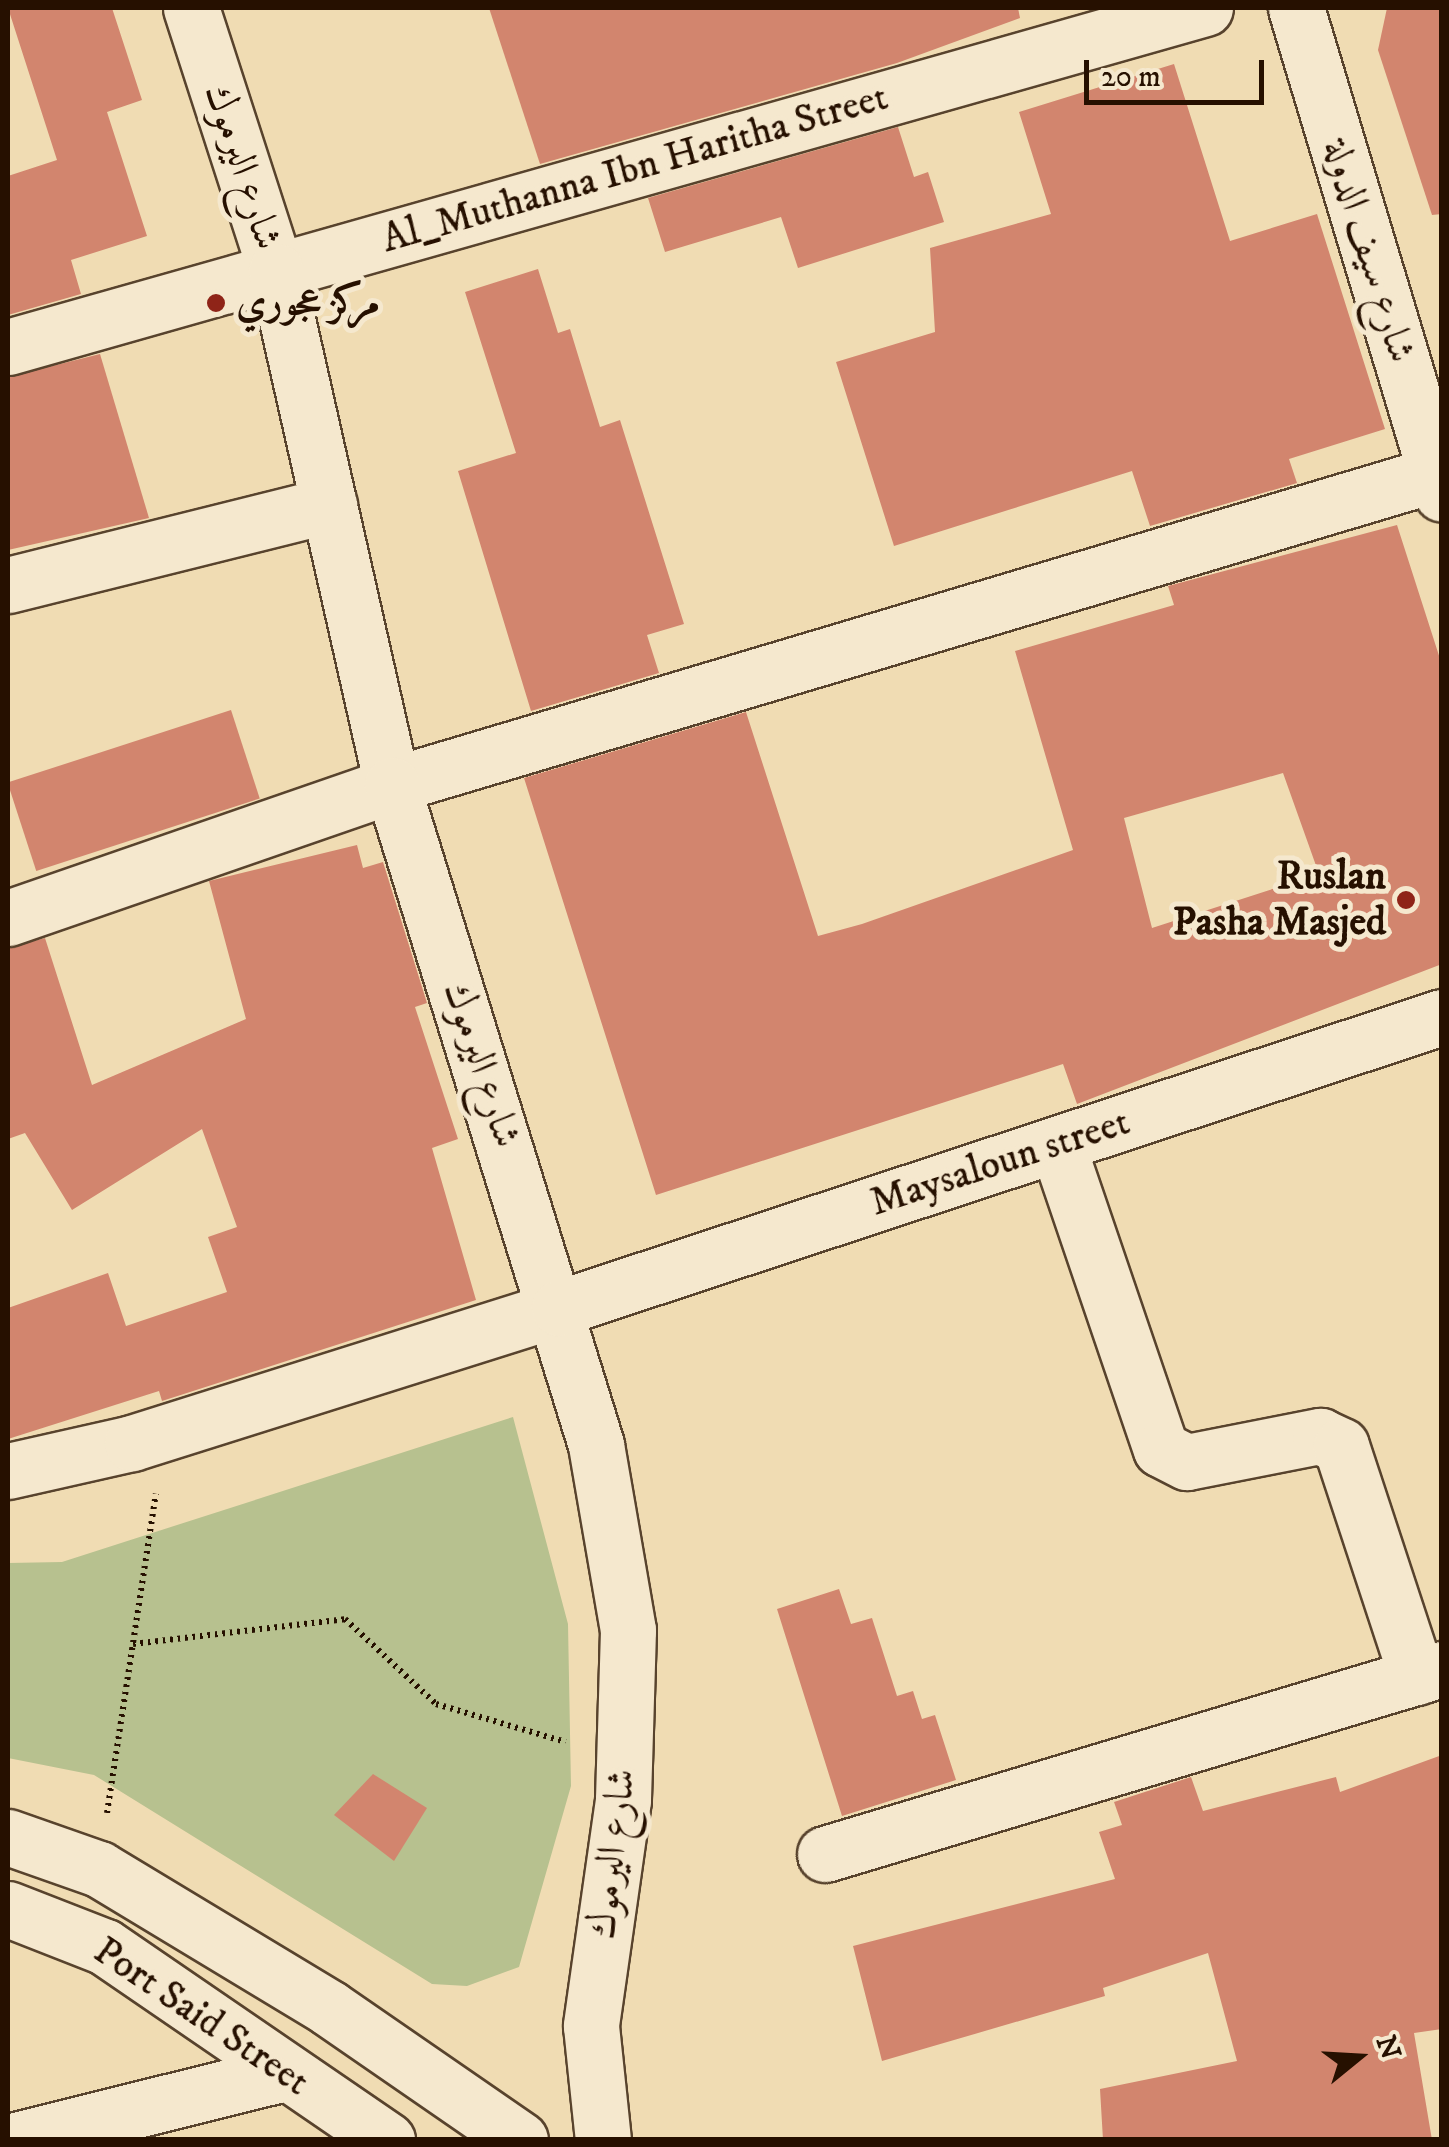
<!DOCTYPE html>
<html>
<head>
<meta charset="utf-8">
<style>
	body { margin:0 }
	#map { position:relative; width:1449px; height:2147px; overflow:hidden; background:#f0dcb3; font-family:"IM FELL DW Pica",Amiri,serif }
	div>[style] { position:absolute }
	.green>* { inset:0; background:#b7c18f }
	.building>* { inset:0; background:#d2856e; transform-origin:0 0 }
	.path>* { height:6px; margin-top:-3px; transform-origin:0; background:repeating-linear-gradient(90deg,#261000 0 2.5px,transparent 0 7.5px) }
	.roads { filter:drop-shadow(2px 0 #58432d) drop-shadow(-2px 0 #58432d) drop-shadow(0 2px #58432d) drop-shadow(0 -2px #58432d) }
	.minor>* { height:55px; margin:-27.5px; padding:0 27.5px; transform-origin:27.5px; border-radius:27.5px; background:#f5e8ce }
	.tertiary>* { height:55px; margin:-27.5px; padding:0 27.5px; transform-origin:27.5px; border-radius:27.5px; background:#f5e8ce }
	.secondary>* { height:55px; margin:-27.5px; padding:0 27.5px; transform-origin:27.5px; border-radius:27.5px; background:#f5e8ce }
	.dots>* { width:28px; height:28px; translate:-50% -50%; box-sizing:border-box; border:5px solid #f5e8ce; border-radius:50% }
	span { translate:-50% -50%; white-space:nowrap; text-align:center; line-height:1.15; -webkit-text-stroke:10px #f5e8ce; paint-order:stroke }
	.street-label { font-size:40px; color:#261000 }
	.poi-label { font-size:40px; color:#261000; font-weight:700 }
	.left { translate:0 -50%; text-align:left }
	.right { translate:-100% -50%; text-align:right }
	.frame { position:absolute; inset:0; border:10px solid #261000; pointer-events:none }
	.north { position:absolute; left:1309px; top:2007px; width:100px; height:100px; -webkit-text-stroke:8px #f5e8ce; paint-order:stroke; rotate:72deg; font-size:28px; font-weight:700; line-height:40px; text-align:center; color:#261000 }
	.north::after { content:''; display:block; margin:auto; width:35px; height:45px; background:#261000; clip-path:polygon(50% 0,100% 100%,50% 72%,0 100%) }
	.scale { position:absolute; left:1084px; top:60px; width:180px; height:45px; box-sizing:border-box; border:5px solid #261000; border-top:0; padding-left:12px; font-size:30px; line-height:35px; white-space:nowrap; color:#261000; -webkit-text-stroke:8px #f5e8ce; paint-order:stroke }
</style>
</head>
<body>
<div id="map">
	<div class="green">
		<div style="clip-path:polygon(513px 1417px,568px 1624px,571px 1786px,519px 1967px,467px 1986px,432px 1984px,94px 1775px,8px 1758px,8px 1563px,62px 1562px)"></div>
	</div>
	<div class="building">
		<div style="clip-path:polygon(8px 8px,112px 8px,142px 100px,107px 112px,147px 236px,71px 260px,81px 294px,8px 315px,8px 176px,57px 160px)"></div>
		<div style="clip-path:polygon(489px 8px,1018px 8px,1020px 18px,897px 63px,540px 164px)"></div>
		<div style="clip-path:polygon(1387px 8px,1442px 8px,1442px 214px,1432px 215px,1378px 50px)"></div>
		<div style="clip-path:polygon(1174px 64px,1230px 241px,1317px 214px,1385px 429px,1289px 459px,1297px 483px,1150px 526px,1132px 471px,894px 546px,836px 362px,935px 332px,930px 248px,1051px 214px,1019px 112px)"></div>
		<div style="clip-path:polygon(898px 127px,914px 177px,928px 172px,944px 222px,798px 268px,781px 217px,665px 252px,648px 198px)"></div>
		<div style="clip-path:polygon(538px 269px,558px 333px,570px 329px,600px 427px,620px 420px,684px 624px,647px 635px,659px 673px,531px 711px,458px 471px,516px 453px,465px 292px)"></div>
		<div style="clip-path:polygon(100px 354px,149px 518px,8px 550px,8px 377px)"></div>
		<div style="clip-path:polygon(evenodd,1397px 525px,1442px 665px,1442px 964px,1077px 1104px,1063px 1064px,656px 1195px,524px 778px,746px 712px,818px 936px,862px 924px,1073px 850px,1015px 651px,1174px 605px,1168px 586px,1397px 525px,1283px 773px,1319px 874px,1152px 928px,1124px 818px,1283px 773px)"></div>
		<div style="left:231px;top:710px;width:93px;height:235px;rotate:72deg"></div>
		<div style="clip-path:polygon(357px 845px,363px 868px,383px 862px,427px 1003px,415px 1007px,458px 1139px,432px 1148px,476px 1300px,162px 1401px,159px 1391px,8px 1439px,8px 1308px,108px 1273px,126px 1326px,227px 1292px,208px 1237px,237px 1227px,202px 1129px,72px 1210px,25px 1133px,8px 1139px,8px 948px,45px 938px,92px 1085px,246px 1019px,209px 881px)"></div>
		<div style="clip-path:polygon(839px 1589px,851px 1624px,872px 1618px,897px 1696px,913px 1691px,922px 1719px,935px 1715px,956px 1780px,842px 1816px,777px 1609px)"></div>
		<div style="clip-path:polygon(1442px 1755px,1442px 2029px,1414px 2033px,1432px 2140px,1103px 2140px,1100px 2089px,1237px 2061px,1208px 1953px,1103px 1988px,1105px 1996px,882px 2061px,853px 1946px,1115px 1879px,1099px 1832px,1122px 1825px,1114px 1802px,1191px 1777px,1203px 1811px,1336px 1777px,1340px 1792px)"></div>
		<div style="clip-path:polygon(373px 1774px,427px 1808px,394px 1861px,334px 1815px)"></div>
	</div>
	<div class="path">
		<div style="left:133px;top:1644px;width:213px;rotate:-6.7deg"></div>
		<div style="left:345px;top:1619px;width:125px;rotate:43deg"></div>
		<div style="left:436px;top:1704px;width:135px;rotate:16.3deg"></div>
		<div style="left:107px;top:1813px;width:323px;rotate:-81.3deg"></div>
	</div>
	<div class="roads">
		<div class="minor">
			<div style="left:8px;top:347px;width:1244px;rotate:-15.81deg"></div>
			<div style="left:8px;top:585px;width:331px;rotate:-14deg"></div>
			<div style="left:8px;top:918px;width:406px;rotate:-19.1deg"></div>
			<div style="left:392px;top:785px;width:1088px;rotate:-16.6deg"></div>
			<div style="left:1057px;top:1144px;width:322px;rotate:71.2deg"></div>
			<div style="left:1161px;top:1449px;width:29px;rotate:27deg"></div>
			<div style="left:1187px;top:1462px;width:136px;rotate:-11.1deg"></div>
			<div style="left:1320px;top:1436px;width:23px;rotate:25deg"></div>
			<div style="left:1341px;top:1446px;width:243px;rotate:71.8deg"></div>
			<div style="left:8px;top:1471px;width:127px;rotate:-12.7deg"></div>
			<div style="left:132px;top:1443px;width:448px;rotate:-17.5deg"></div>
			<div style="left:825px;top:1854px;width:644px;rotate:-16.69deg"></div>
			<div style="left:16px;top:2140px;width:276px;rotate:-14deg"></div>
		</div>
		<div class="tertiary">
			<div style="left:1296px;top:8px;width:507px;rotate:73.28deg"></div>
		</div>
		<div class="secondary">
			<div style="left:191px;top:8px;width:276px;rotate:72.1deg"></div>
			<div style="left:276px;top:271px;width:527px;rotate:77.28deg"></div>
			<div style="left:392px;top:785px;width:691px;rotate:72.82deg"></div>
			<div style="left:596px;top:1445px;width:188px;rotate:80.2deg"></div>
			<div style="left:628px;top:1630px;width:170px;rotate:91.7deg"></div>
			<div style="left:623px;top:1800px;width:228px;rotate:98.1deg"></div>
			<div style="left:591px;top:2026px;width:115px;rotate:84deg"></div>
			<div style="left:559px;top:1308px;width:930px;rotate:-18.24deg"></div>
			<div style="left:8px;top:1837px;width:96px;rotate:19.4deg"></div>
			<div style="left:99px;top:1869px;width:269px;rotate:31.1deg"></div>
			<div style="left:329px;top:2008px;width:232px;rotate:34.6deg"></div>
			<div style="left:8px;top:1909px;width:104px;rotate:21.4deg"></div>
			<div style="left:105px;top:1947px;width:342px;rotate:34.4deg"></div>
		</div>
	</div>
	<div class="dots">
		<div style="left:216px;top:303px;background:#8f2418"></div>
		<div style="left:1406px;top:900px;background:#8f2418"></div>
	</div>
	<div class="street-label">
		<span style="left:242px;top:167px;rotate:72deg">شارع اليرموك</span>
		<span style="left:635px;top:169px;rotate:-16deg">Al_Muthanna Ibn Haritha Street</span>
		<span style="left:1368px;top:251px;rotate:73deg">شارع سيف الدولة</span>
		<span style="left:481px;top:1065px;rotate:72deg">شارع اليرموك</span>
		<span style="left:1000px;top:1163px;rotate:-18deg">Maysaloun street</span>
		<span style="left:613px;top:1854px;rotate:-83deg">شارع اليرموك</span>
		<span style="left:201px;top:2017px;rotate:34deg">Port Said Street</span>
	</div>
	<div class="poi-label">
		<span class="left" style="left:236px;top:303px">مركز عجوري</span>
		<span class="right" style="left:1386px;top:900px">Ruslan<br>Pasha Masjed</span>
	</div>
	<div class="frame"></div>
	<div class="north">N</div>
	<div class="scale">20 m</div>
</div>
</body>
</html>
